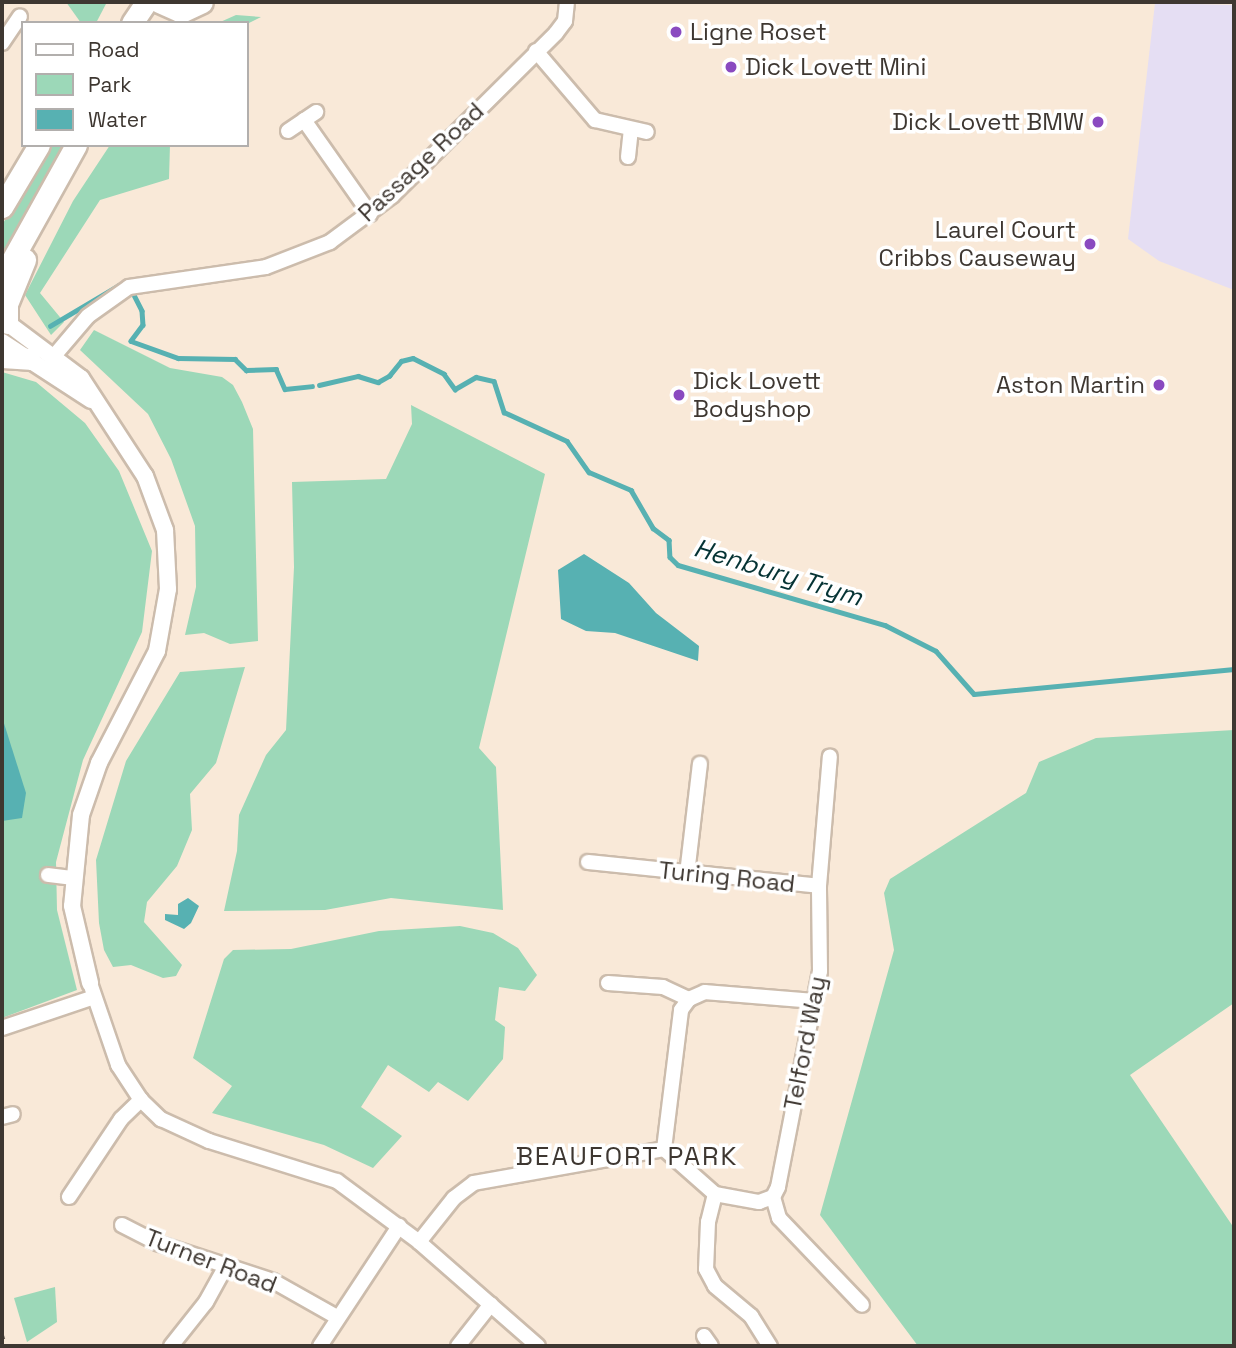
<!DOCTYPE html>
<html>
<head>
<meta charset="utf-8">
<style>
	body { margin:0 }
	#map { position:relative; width:1236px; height:1348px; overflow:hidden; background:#f9e9d8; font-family:"Space Grotesk",sans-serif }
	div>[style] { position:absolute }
	.commercial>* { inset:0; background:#e5def3 }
	.green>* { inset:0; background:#9cd8b8 }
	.water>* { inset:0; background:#57b1b2 }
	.stream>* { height:4.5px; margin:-2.25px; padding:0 2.25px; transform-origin:2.25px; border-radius:2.25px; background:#57b1b2 }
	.roads { filter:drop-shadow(2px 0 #ccbcac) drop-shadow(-2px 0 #ccbcac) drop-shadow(0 2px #ccbcac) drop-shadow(0 -2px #ccbcac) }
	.minor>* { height:14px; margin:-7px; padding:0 7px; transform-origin:7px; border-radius:7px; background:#fff }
	.tertiary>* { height:16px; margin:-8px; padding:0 8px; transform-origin:8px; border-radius:8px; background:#fff }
	.primary>* { height:21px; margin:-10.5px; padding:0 10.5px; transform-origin:10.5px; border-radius:10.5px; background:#fff }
	.rail>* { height:4.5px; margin-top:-2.25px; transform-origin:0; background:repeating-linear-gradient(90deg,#6e655c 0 3.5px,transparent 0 10.5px) }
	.dots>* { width:19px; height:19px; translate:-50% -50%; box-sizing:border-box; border:4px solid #fff; border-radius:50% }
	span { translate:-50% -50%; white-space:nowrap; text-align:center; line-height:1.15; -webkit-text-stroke:7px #fff; paint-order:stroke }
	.poi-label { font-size:24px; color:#3e3731 }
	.left { translate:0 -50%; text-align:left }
	.right { translate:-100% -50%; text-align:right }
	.street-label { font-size:24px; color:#3e3731 }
	.water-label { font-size:26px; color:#053334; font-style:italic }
	.neighbourhood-label { font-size:26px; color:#3e3731; letter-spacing:2px }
	.frame { position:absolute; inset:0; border:4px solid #3e3731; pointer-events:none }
	.legend { position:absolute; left:21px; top:21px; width:228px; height:126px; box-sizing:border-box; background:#fff; border:2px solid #b2afad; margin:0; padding:9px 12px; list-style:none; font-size:21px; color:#3e3731 }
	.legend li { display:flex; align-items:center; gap:14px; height:35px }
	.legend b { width:35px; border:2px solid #b2afad }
</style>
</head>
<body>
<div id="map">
	<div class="commercial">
		<div style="clip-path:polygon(1155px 3px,1234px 5px,1234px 290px,1159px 261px,1128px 239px)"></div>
	</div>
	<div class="green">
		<div style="clip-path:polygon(66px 2px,107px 2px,96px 23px,81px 23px)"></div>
		<div style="clip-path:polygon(236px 15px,261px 17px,247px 24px,218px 23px)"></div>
		<div style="clip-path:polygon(50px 145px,66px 145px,2px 264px,2px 225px)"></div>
		<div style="clip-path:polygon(110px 145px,170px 145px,169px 179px,100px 200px,40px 293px,64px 322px,51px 335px,25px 295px,73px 201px)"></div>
		<div style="clip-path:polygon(94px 330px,170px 368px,222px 377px,233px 385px,242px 402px,253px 429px,258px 641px,230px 644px,204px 633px,185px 635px,196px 587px,195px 526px,171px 459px,148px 414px,80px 350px)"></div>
		<div style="clip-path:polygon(2px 372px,36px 382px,85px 423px,119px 471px,152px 551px,142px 632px,83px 760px,56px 862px,57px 910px,77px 990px,2px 1018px)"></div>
		<div style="clip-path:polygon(411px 405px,545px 474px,479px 748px,496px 767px,503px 910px,391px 898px,325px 910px,224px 911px,237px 851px,239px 815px,266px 755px,286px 730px,294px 567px,292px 482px,386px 479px,412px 424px)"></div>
		<div style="clip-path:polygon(245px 667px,216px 763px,190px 794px,192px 830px,177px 866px,147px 902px,144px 922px,182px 965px,176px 976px,163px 978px,131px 965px,113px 967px,104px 950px,99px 923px,96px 860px,126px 761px,180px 672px)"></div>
		<div style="clip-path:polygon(1234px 730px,1234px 1003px,1130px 1075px,1234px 1228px,1234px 1346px,918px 1346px,820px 1215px,894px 950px,884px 893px,890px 879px,1026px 793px,1039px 762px,1096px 738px)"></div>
		<div style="clip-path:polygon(460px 926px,493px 933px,518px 948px,537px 975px,525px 991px,499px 987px,495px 1020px,505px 1027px,503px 1059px,468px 1101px,438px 1082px,429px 1092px,388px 1065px,361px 1107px,402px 1136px,373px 1168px,324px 1145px,212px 1113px,232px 1086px,193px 1058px,224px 959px,233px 950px,291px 949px,379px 931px)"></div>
		<div style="clip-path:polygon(55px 1287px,57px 1322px,27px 1342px,14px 1298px)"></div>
	</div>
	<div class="water">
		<div style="clip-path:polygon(584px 554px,629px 583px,656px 613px,699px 646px,698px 661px,615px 633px,586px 631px,561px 619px,558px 570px)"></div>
		<div style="clip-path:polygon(2px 717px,26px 793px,22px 818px,2px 821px)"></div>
		<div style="clip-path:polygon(188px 898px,199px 906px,191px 923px,184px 929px,165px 920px,165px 914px,178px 915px,178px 904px)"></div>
	</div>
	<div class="stream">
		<div style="left:50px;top:326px;width:80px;rotate:-30.7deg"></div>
		<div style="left:119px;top:285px;width:14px;rotate:25deg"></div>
		<div style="left:132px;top:291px;width:22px;rotate:63deg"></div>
		<div style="left:142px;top:311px;width:14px;rotate:86deg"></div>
		<div style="left:143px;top:325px;width:20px;rotate:127deg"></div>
		<div style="left:131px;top:341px;width:50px;rotate:19.9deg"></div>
		<div style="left:178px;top:358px;width:57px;rotate:1deg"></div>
		<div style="left:235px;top:359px;width:16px;rotate:45deg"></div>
		<div style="left:246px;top:370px;width:30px;rotate:-2deg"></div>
		<div style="left:276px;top:369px;width:22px;rotate:66deg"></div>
		<div style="left:285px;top:389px;width:27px;rotate:-6deg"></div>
		<div style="left:319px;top:385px;width:40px;rotate:-13deg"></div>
		<div style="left:358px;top:376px;width:21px;rotate:17deg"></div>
		<div style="left:378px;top:382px;width:13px;rotate:-29deg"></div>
		<div style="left:389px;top:376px;width:19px;rotate:-51deg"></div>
		<div style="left:401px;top:361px;width:12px;rotate:-14deg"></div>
		<div style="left:413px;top:358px;width:35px;rotate:27deg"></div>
		<div style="left:444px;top:374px;width:19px;rotate:54deg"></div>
		<div style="left:455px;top:389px;width:24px;rotate:-30deg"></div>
		<div style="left:476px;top:377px;width:18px;rotate:13deg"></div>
		<div style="left:494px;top:381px;width:33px;rotate:72deg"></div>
		<div style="left:504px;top:412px;width:69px;rotate:24.7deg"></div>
		<div style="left:567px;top:441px;width:38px;rotate:55deg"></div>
		<div style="left:589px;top:472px;width:46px;rotate:23.2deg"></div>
		<div style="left:631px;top:490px;width:44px;rotate:59.9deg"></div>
		<div style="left:653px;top:528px;width:20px;rotate:37deg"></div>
		<div style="left:669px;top:540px;width:17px;rotate:87deg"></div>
		<div style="left:670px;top:557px;width:11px;rotate:45deg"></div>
		<div style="left:678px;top:565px;width:216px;rotate:16.2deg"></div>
		<div style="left:885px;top:625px;width:57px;rotate:27deg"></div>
		<div style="left:936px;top:651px;width:57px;rotate:48.5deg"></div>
		<div style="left:974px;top:694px;width:261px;rotate:-5.5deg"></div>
	</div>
	<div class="roads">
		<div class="minor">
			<div style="left:2px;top:43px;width:32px;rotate:-56deg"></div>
			<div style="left:536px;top:51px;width:91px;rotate:49.5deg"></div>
			<div style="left:595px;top:120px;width:53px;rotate:13deg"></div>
			<div style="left:304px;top:120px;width:115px;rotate:54.9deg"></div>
			<div style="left:288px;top:131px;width:34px;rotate:-34deg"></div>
			<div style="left:628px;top:157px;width:28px;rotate:-84deg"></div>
			<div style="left:54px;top:356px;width:52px;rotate:-49.6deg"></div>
			<div style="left:88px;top:316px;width:50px;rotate:-35.3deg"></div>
			<div style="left:129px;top:287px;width:138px;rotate:-8.3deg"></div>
			<div style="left:266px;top:267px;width:69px;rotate:-21.3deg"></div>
			<div style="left:330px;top:242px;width:77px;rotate:-36.6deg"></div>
			<div style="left:392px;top:196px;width:231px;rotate:-44.8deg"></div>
			<div style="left:556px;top:33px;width:15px;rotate:-53deg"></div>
			<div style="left:565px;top:21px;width:19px;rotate:-84deg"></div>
			<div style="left:588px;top:862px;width:232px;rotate:5.9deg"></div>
			<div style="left:687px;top:874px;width:111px;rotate:-83.3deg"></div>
			<div style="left:48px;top:875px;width:25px;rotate:7deg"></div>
			<div style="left:90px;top:983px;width:87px;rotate:71.1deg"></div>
			<div style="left:118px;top:1065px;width:42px;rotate:56.7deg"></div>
			<div style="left:141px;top:1100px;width:28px;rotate:44deg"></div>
			<div style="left:161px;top:1119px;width:53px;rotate:24.6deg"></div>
			<div style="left:209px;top:1141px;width:134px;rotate:17.4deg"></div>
			<div style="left:337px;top:1181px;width:102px;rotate:36.6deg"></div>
			<div style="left:419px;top:1242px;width:158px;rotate:41.2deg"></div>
			<div style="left:608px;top:983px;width:55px;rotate:4.2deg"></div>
			<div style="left:663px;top:987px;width:29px;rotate:25deg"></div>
			<div style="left:2px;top:1028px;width:97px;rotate:-18.6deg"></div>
			<div style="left:2px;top:1117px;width:11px;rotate:-15deg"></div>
			<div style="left:664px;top:1149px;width:68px;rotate:41.4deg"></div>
			<div style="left:715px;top:1194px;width:45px;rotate:10.3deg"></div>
			<div style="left:759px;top:1202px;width:15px;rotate:-20deg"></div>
			<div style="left:773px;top:1197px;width:11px;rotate:-63deg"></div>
			<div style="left:778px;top:1187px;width:220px;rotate:-79deg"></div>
			<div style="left:820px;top:971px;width:85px;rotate:-90.7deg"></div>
			<div style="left:819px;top:886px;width:130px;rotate:-85.2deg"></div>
			<div style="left:664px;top:1149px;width:140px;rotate:-83deg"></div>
			<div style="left:681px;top:1010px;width:14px;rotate:-54deg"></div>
			<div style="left:689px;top:999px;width:17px;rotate:-24deg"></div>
			<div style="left:705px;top:992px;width:109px;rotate:4.7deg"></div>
			<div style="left:715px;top:1194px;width:29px;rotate:104deg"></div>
			<div style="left:708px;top:1222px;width:47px;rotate:92.4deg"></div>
			<div style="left:706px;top:1269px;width:19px;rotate:62deg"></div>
			<div style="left:715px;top:1286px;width:47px;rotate:39.8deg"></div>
			<div style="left:751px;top:1316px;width:36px;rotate:58deg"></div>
			<div style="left:69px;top:1197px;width:94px;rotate:-56.3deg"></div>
			<div style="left:121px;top:1119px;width:28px;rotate:-44deg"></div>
			<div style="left:773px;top:1197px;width:22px;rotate:74deg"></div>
			<div style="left:779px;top:1218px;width:120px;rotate:46.3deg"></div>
			<div style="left:122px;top:1225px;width:39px;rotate:27deg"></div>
			<div style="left:157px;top:1243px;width:122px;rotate:18.1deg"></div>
			<div style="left:273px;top:1281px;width:73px;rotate:29.4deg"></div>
			<div style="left:419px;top:1242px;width:56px;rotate:-51.5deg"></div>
			<div style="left:454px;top:1198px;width:25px;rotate:-37deg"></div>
			<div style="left:474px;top:1183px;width:193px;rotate:-10.1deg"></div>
			<div style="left:704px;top:1336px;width:12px;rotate:55deg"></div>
			<div style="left:171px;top:1346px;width:56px;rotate:-51.5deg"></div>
			<div style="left:206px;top:1302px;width:43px;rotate:-61.1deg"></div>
			<div style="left:320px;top:1346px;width:144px;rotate:-56.6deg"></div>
			<div style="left:458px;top:1346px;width:53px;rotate:-51.8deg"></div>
		</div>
		<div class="tertiary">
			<div style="left:2px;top:319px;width:99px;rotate:36.8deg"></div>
			<div style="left:81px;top:378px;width:117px;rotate:56.9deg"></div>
			<div style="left:145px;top:476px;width:58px;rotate:69.7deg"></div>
			<div style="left:165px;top:530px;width:59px;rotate:87.1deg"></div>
			<div style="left:168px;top:589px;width:63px;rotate:100.1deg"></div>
			<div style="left:157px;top:651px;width:126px;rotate:117.4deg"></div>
			<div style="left:99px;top:763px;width:55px;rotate:109.1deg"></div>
			<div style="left:81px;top:815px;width:91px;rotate:95.6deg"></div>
			<div style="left:72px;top:906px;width:79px;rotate:76.8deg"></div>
			<div style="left:2px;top:342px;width:106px;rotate:33.1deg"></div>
		</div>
		<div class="primary">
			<div style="left:159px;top:2px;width:24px;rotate:24deg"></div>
			<div style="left:181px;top:12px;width:23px;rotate:-25deg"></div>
			<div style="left:132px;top:23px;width:25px;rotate:-56deg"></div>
			<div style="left:2px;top:207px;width:72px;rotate:-59.2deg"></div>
			<div style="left:2px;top:278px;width:152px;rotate:-60.9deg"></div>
			<div style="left:7px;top:323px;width:19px;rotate:-90deg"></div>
			<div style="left:7px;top:304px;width:48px;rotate:-67.8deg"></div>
			<div style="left:2px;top:357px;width:27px;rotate:4deg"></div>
		</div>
	</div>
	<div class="rail">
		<div style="left:2px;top:1336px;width:10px;rotate:73deg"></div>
	</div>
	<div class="dots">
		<div style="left:676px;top:32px;background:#8a4ac0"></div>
		<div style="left:731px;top:67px;background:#8a4ac0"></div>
		<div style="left:1098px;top:122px;background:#8a4ac0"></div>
		<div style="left:1090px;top:244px;background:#8a4ac0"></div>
		<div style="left:1159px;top:385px;background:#8a4ac0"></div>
		<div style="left:679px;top:395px;background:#8a4ac0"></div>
	</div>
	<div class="poi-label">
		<span class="left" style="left:690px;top:32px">Ligne Roset</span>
		<span class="left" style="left:745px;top:67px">Dick Lovett Mini</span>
		<span class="right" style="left:1084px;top:122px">Dick Lovett BMW</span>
		<span class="right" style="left:1076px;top:244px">Laurel Court<br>Cribbs Causeway</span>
		<span class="left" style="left:693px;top:395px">Dick Lovett<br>Bodyshop</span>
		<span class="right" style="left:1145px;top:385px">Aston Martin</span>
	</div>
	<div class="street-label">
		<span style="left:421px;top:162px;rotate:-43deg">Passage Road</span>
		<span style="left:727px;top:877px;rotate:6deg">Turing Road</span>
		<span style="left:805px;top:1043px;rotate:-79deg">Telford Way</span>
		<span style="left:211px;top:1261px;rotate:21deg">Turner Road</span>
	</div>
	<div class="water-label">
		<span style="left:778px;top:573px;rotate:17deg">Henbury Trym</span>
	</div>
	<div class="neighbourhood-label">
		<span style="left:627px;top:1157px">BEAUFORT PARK</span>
	</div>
	<div class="frame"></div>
	<ul class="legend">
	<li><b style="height:9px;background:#fff"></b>Road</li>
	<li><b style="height:19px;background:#9cd8b8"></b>Park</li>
	<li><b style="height:19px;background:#57b1b2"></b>Water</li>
	</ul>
</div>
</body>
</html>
